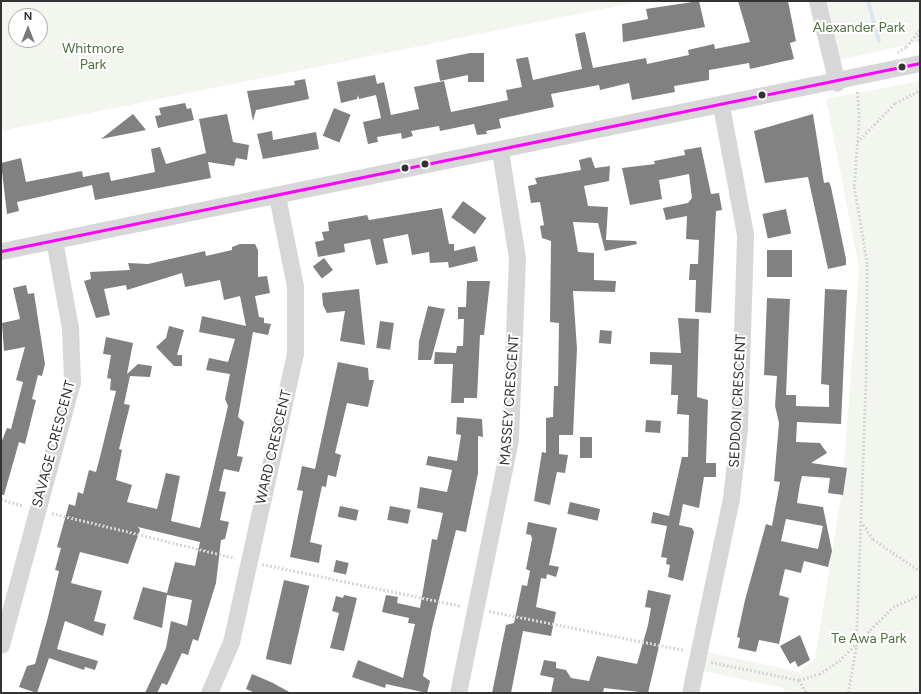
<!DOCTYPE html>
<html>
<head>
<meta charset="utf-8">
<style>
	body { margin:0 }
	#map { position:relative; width:921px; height:694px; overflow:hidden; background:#fff; font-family:Figtree,sans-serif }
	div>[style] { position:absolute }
	.green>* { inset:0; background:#f2f6ee }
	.stream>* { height:4px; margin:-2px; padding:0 2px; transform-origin:2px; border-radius:2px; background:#dde7f4 }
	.building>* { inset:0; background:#818181; transform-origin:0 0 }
	.path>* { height:2.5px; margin-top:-1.25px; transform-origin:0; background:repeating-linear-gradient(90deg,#d7d7d7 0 2px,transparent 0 4px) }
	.minor>* { height:17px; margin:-8.5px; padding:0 8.5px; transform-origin:8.5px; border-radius:8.5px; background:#d7d7d7 }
	.bus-1>* { height:3px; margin:-1.5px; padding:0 1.5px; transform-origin:1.5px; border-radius:1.5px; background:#f0f }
	.dots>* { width:11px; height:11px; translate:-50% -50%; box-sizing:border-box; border:2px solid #fff; border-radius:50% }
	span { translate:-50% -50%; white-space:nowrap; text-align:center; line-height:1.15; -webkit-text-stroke:4px #fff; paint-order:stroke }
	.park-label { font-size:14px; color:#4f713e }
	.street-label { font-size:14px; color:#333 }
	.frame { position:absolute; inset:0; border:2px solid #333; pointer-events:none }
	.north { position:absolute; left:8px; top:8px; width:40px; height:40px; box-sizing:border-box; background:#fff; border:1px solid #adadad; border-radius:50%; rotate:0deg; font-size:11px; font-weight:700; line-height:16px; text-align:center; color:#333 }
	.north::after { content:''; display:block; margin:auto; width:14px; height:18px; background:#7a7a7a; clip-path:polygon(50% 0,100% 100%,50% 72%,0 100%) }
</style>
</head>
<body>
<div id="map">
	<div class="green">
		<div style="clip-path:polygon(evenodd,1px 1px,642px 1px,1px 131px,1px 1px,16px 16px,40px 16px,40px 40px,16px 40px,16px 16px)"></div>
		<div style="clip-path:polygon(824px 1px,920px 1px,920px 42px,839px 60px)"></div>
		<div style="clip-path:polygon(920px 81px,920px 693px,786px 693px,783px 688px,703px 671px,707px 652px,799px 672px,815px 659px,842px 490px,859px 268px,826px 99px)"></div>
	</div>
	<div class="stream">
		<div style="left:868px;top:1px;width:41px;rotate:74.6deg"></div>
	</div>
	<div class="building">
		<div style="clip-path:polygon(699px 1px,705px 27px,623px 42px,622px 24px,648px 19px,646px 9px)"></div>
		<div style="clip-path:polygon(738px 1px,788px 1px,796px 41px,790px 43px,794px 59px,750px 69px,749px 63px,709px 70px,709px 80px,674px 86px,675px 92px,632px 100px,629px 83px,600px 90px,599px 85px,551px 94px,554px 107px,499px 119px,501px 128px,486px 131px,487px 134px,477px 135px,474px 124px,440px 131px,439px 126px,411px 131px,413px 136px,402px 139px,401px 133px,377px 137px,378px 142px,368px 144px,363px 122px,381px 118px,376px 95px,359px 99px,358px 95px,357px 99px,341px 103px,337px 82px,375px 75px,377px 84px,384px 82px,391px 115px,419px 109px,414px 87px,444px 81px,451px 112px,508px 100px,506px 90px,522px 87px,516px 59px,528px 57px,533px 80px,582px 69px,575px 34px,585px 32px,593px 68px,646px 58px,647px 64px,689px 55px,688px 50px,714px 44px,715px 49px,750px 42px)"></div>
		<div style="clip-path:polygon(470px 53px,484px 53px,484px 82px,468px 82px,468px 75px,440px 81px,436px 60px)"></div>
		<div style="clip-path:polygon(305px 79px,309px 99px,256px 110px,253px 121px,247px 91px,295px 85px,294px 81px)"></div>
		<div style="clip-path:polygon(185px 103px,187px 109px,191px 108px,194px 120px,158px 128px,155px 116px,161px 115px,159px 108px)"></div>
		<div style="left:334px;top:108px;width:18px;height:30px;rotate:22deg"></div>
		<div style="clip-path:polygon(133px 114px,146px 130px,101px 139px)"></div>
		<div style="clip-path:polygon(227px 114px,233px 142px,249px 145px,247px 160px,236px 158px,234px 166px,208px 162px,211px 178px,95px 200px,92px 185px,17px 202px,19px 211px,7px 214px,1px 163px,21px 158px,26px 182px,82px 171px,83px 177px,109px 172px,111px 181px,155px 172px,151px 149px,160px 147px,166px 164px,206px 153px,199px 119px)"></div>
		<div style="clip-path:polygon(813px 114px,824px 183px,829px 182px,831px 187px,846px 259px,846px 265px,828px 269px,808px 177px,765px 183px,754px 131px)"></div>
		<div style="clip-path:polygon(272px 131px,273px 140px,316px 132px,319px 149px,263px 159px,257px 134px)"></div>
		<div style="clip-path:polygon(701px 147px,711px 194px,719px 193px,722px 210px,716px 211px,711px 313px,695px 312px,696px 280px,689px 280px,690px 264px,698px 264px,699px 240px,686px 239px,687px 216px,666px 220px,663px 208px,688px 203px,692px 198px,689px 174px,659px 180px,662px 199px,630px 205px,622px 168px,655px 164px,654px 161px,685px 155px,684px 150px)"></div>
		<div style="clip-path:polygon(591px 157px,595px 168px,610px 166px,609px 181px,584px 186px,588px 206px,608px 207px,606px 240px,636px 241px,637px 244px,605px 251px,598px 223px,573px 222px,578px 252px,594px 253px,594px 280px,616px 281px,615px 292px,573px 291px,577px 349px,573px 435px,559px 435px,559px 454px,568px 455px,565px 473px,557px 472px,550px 505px,534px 501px,542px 452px,546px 453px,546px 418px,553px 417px,554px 386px,558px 386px,559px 323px,550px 322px,551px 241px,542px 238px,540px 226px,544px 225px,540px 202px,531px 203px,528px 186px,537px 184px,535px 178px,581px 170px,579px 160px)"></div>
		<div style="left:463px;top:201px;width:29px;height:20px;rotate:36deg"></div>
		<div style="clip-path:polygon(442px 208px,449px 244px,454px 244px,454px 251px,475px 246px,478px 261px,449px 268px,448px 262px,430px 263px,429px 252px,412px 255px,408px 234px,383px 239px,388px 263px,376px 265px,370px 239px,344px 244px,345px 252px,318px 257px,315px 242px,324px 240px,322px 232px,329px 231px,328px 222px,367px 215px,369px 220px)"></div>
		<div style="left:786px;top:209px;width:25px;height:24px;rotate:78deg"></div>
		<div style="clip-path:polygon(240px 244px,255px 244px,258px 250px,258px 277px,267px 276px,270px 293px,255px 296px,259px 317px,264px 318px,264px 323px,271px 324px,268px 335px,253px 332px,238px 417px,244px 422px,237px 456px,243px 457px,239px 472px,224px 469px,219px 491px,226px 492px,220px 520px,229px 522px,225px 539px,221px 540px,216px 583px,198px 641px,193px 639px,188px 655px,182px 653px,167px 685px,162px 683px,157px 693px,145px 693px,166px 648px,171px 621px,187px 626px,192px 600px,167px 595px,162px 628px,133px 619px,143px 587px,167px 593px,175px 562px,195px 566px,200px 542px,138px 527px,140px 530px,128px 564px,80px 552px,71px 583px,102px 591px,94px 621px,106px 624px,103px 636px,65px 621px,57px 649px,98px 661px,95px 670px,85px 667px,84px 670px,49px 658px,37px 693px,19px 687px,27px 666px,35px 664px,48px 617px,59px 571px,55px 570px,61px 548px,57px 547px,69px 504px,75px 506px,78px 492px,83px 494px,89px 470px,96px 472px,101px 453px,116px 391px,110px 390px,111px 379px,107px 378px,111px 355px,103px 354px,106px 337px,133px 343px,127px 374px,138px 364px,152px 366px,150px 377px,130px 376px,124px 404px,130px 405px,119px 449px,122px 450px,116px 480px,132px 485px,127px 502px,157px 509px,166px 473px,180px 476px,171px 521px,200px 528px,228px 406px,225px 399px,230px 374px,206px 370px,209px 358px,228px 362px,235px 339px,199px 332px,202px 316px,246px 326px,240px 296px,224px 300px,220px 280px,185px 287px,182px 273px,127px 290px,126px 285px,104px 289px,110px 315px,96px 318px,84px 281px,91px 279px,90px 272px,130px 270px,128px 263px,148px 264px,205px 251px,206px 256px,232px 250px,232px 247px)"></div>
		<div style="left:767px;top:250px;width:25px;height:27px"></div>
		<div style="left:324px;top:258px;width:15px;height:14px;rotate:53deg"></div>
		<div style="clip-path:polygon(467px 281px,490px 281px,484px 335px,480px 335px,477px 398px,464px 398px,464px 403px,451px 403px,453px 364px,434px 364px,435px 352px,456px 353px,457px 346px,463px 346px,464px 319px,458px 319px,458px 307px,466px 307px)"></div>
		<div style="clip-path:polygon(26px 285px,28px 294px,34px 293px,45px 364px,42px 376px,38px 375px,32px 399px,36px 400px,25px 444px,19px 442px,4px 495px,1px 495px,1px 443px,7px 428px,11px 429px,23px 382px,16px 380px,25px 347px,4px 351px,2px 323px,20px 319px,13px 288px)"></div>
		<div style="clip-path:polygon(359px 289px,365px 345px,340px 341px,345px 311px,327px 313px,323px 305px,322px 293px)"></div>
		<div style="clip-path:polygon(evenodd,825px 289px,847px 290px,841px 424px,797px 422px,796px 442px,820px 443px,827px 453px,811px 463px,847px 468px,843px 495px,828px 493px,830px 478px,802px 476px,800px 484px,797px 503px,823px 507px,832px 551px,828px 567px,804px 561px,801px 573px,785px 569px,779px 595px,789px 598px,779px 644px,759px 640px,756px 652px,738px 648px,740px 638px,737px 637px,745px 600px,766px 524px,772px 526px,780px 482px,774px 481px,779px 423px,775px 406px,777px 376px,764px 375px,767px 298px,790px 299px,786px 395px,796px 395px,796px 406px,829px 407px,829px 385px,821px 384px,825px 289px,786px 519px,823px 526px,818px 549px,781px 541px,786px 519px)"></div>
		<div style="clip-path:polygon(428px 306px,445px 309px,431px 360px,418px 360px,419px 341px)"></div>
		<div style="clip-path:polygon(678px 318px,699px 319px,697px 397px,708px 400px,706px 463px,716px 463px,716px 477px,704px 477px,699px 508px,683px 504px,679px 525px,692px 528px,694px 532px,683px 581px,668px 577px,670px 565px,666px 564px,667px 558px,661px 557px,667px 526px,651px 523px,653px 512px,669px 516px,682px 457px,688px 457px,689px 415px,677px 414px,678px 395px,671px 395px,672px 365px,650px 364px,650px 352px,681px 353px)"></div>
		<div style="left:380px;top:321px;width:14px;height:27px;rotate:8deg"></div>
		<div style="clip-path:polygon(169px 326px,184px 330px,177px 355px,182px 355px,182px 366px,174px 366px,156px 347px,166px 338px)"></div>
		<div style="left:600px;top:330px;width:12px;height:13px;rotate:5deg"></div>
		<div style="clip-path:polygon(338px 362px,368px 368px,369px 380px,374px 380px,368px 407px,347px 403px,335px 453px,341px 455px,336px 477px,328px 475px,326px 487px,322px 486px,310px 542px,322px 545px,319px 563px,290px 557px,303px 491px,297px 490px,302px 466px,315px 469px)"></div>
		<div style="clip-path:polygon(457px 417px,482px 419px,483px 437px,478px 436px,478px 473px,466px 532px,456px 530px,432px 628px,423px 676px,430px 681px,427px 693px,386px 684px,385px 688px,352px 677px,358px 660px,403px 678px,415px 624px,408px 623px,409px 618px,382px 612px,386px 595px,398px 597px,397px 603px,420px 608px,432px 539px,437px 540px,443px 513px,417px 508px,420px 487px,447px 492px,452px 470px,426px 465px,428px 456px,457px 461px,461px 435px,456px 434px)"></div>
		<div style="left:646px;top:420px;width:15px;height:12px;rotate:4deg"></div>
		<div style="left:580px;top:437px;width:12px;height:21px"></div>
		<div style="left:570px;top:502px;width:31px;height:12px;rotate:13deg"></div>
		<div style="left:340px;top:506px;width:19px;height:11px;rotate:12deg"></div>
		<div style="left:390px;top:506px;width:21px;height:14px;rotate:11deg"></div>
		<div style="clip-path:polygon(528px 522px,557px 528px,549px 565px,559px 567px,556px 577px,547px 574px,546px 579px,541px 578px,536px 607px,556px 612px,551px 636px,523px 631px,511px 693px,492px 693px,506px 625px,514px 623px,522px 585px,527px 586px,530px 571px,526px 569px,532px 539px,531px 535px,526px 534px)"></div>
		<div style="left:336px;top:560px;width:13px;height:12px;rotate:13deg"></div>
		<div style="left:284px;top:580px;width:26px;height:81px;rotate:13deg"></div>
		<div style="clip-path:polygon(648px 590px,671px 595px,648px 693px,604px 688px,603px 693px,551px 693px,554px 678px,540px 675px,544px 660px,556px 662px,556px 668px,566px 670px,571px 678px,589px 681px,597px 656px,637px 664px,648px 625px,651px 608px,645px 607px)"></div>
		<div style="clip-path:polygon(344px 595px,357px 598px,344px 651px,330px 648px,339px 613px,332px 611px,336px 596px,343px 598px)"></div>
		<div style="clip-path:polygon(800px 635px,810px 660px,798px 667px,795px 661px,790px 664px,780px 646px)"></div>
		<div style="clip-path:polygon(252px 674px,273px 683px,291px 693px,255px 693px,246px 689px)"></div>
	</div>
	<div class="path">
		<div style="left:918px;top:35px;width:7px;rotate:74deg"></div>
		<div style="left:897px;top:52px;width:10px;rotate:-29deg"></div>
		<div style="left:906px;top:47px;width:23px;rotate:-52deg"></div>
		<div style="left:857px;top:142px;width:54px;rotate:-45.7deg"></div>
		<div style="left:895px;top:103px;width:28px;rotate:-27deg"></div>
		<div style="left:1px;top:499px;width:24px;rotate:17deg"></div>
		<div style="left:52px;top:513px;width:188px;rotate:13.8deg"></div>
		<div style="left:861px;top:521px;width:22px;rotate:56deg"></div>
		<div style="left:873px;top:539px;width:57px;rotate:34.2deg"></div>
		<div style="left:262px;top:564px;width:204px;rotate:11.9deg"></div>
		<div style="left:489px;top:611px;width:199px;rotate:11.3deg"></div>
		<div style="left:711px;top:662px;width:90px;rotate:11.6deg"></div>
		<div style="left:799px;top:680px;width:15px;rotate:58deg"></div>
		<div style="left:799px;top:680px;width:21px;rotate:-17deg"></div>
		<div style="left:819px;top:674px;width:24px;rotate:-33deg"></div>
		<div style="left:839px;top:661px;width:76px;rotate:-45deg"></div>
		<div style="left:893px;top:607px;width:30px;rotate:-24deg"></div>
		<div style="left:848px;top:693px;width:47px;rotate:-80.1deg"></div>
		<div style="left:856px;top:647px;width:276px;rotate:-87.9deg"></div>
		<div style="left:866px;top:371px;width:107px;rotate:-89.5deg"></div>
		<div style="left:867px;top:264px;width:79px;rotate:-99.5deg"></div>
		<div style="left:854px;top:186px;width:68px;rotate:-85.8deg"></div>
		<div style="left:859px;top:118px;width:28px;rotate:-94deg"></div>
	</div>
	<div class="minor">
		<div style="left:817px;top:1px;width:84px;rotate:76.3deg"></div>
		<div style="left:1px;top:251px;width:938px;rotate:-11.56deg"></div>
		<div style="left:1px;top:645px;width:272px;rotate:-74.9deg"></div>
		<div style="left:72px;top:382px;width:54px;rotate:-92.1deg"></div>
		<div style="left:70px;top:328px;width:89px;rotate:-100.3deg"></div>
		<div style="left:209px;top:693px;width:56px;rotate:-66.7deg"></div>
		<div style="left:231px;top:642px;width:296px;rotate:-77.5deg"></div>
		<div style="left:295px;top:353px;width:67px;rotate:-90deg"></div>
		<div style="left:295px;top:286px;width:92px;rotate:-101.3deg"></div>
		<div style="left:458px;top:693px;width:259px;rotate:-78.4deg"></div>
		<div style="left:510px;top:439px;width:181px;rotate:-87.8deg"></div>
		<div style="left:517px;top:258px;width:108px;rotate:-99deg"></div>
		<div style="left:690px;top:693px;width:199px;rotate:-78.1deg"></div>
		<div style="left:731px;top:498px;width:70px;rotate:-83.5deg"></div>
		<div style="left:739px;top:428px;width:194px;rotate:-88.2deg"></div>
		<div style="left:745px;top:234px;width:130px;rotate:-100.6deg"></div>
	</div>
	<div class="bus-1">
		<div style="left:1px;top:251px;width:938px;rotate:-11.56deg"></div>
	</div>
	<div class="dots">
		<div style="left:902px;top:67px;background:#333"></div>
		<div style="left:762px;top:95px;background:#333"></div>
		<div style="left:425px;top:164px;background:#333"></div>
		<div style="left:405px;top:168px;background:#333"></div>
	</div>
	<div class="park-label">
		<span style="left:859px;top:28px">Alexander Park</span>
		<span style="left:93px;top:57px">Whitmore<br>Park</span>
		<span style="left:869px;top:639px">Te Awa Park</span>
	</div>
	<div class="street-label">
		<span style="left:510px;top:400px;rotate:-86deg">MASSEY CRESCENT</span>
		<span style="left:738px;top:401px;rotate:-87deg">SEDDON CRESCENT</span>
		<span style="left:54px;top:444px;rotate:-75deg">SAVAGE CRESCENT</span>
		<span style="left:274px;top:447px;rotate:-77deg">WARD CRESCENT</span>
	</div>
	<div class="frame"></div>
	<div class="north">N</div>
</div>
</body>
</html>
